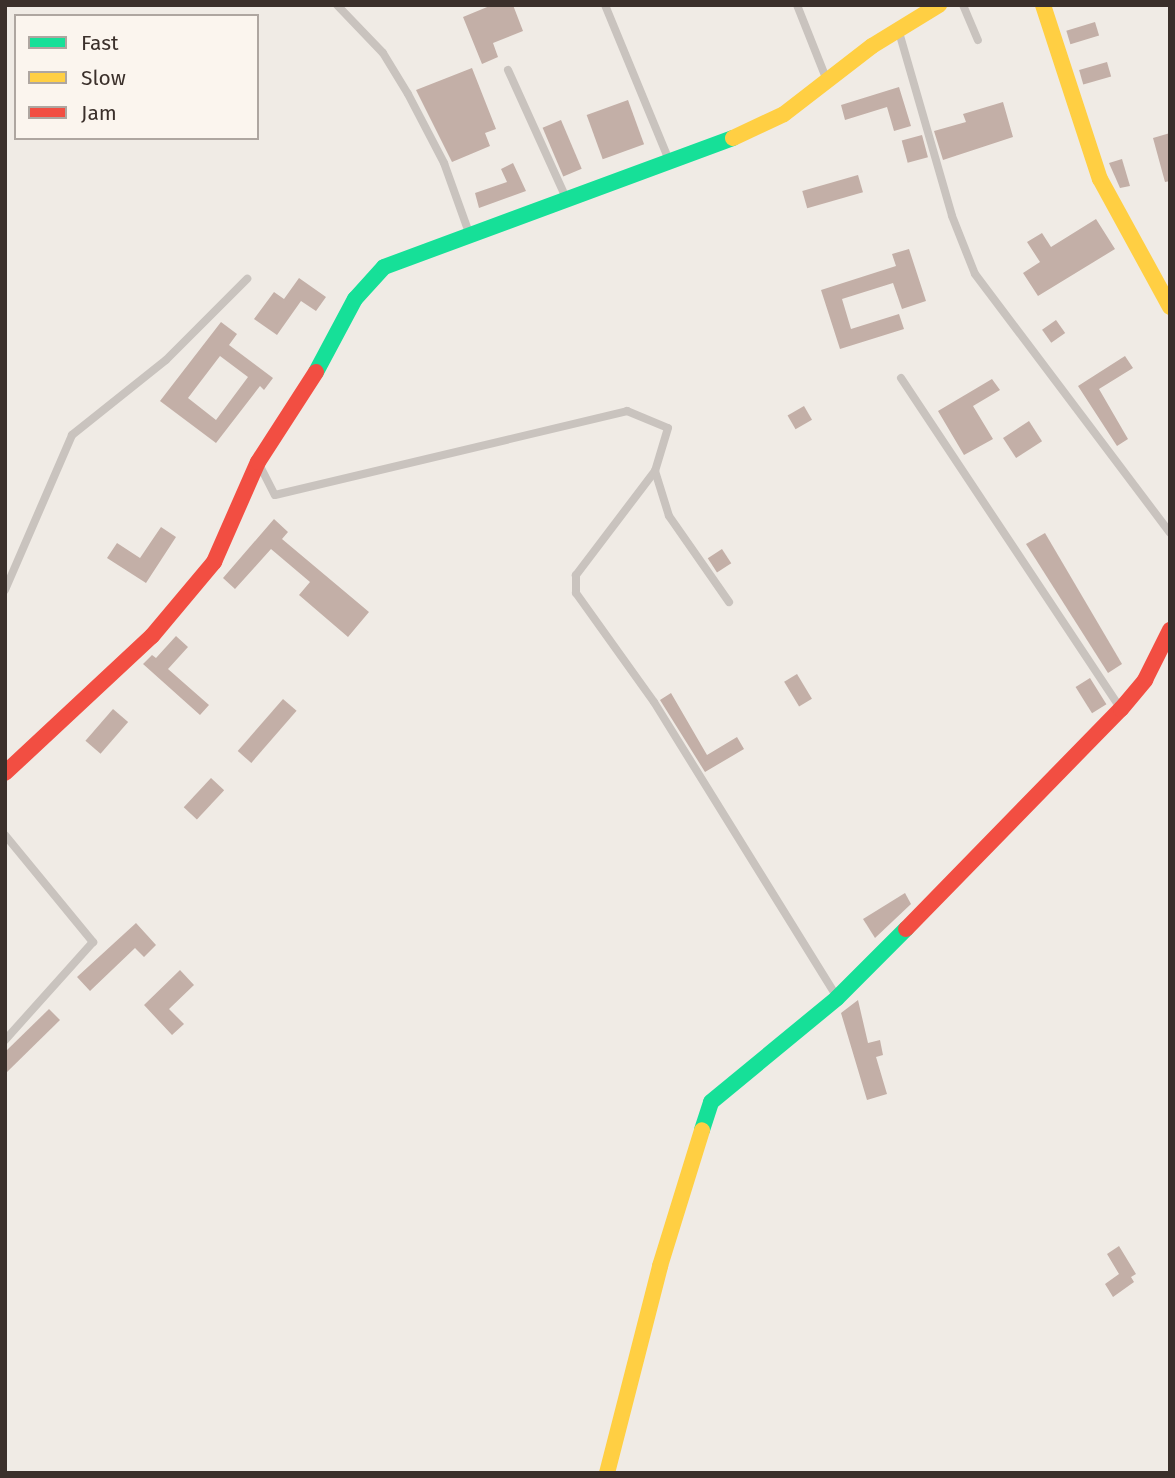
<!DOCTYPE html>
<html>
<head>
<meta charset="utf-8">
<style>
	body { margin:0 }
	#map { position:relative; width:1175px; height:1478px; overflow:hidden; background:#f0ebe5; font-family:"Fira Sans",sans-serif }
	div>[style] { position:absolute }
	.building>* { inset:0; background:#c3afa7; transform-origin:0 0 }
	.lane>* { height:8px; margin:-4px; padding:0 4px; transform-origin:4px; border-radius:4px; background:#c9c3be }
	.fast>* { height:16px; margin:-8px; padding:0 8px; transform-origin:8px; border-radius:8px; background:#16e098 }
	.slow>* { height:16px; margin:-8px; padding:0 8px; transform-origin:8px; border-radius:8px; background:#ffcf43 }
	.jam>* { height:16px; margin:-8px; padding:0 8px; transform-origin:8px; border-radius:8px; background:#f24e42 }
	span { translate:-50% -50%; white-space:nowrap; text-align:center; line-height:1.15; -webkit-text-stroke:7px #fbf5ee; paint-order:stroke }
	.frame { position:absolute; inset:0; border:7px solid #3b302b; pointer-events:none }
	.legend { position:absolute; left:14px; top:14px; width:245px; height:126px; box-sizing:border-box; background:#fbf5ee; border:2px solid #aea6a0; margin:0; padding:9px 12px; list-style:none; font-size:21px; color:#3b302b }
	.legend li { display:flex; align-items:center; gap:14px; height:35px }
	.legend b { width:35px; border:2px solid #aea6a0 }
</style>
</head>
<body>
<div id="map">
	<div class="building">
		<div style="clip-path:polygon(492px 5px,513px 5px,523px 31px,493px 43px,498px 57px,482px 64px,463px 17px)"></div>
		<div style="left:1095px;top:22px;width:14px;height:30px;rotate:73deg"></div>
		<div style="left:1107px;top:62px;width:15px;height:29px;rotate:74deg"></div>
		<div style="clip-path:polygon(472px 68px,496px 129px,485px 133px,490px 146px,452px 162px,416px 90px)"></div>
		<div style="clip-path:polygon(899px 87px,911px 126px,894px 131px,887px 107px,845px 120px,841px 105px)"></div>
		<div style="left:628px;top:100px;width:47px;height:44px;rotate:70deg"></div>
		<div style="clip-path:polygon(1003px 102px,1013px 137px,943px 160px,934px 131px,966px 122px,963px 114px)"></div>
		<div style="left:561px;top:120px;width:53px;height:20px;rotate:67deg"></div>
		<div style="clip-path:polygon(1170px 133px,1170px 181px,1165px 182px,1153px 138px)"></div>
		<div style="left:922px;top:135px;width:23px;height:21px;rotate:75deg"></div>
		<div style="clip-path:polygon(1122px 159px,1130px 186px,1120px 188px,1109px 163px)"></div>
		<div style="clip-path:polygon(513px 163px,526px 191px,479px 208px,475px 193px,507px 182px,501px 169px)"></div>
		<div style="left:858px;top:175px;width:18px;height:58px;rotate:74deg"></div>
		<div style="clip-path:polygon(1096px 219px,1115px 249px,1038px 296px,1023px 273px,1040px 262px,1027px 242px,1042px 233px,1051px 247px)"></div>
		<div style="clip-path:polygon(909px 249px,926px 301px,902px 309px,893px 283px,842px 299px,851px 329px,899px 314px,904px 329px,840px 349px,821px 290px,896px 266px,892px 254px)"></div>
		<div style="clip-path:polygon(299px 278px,326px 297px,316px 311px,301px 301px,277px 335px,254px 319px,274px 292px,284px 299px)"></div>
		<div style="left:1056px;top:320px;width:16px;height:17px;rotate:55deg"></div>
		<div style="clip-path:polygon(evenodd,221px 322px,237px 334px,229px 345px,273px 378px,264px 390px,260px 386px,216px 443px,160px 401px,221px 322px,220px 356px,248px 377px,216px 420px,188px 398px,220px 356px)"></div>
		<div style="clip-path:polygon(1125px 356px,1133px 368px,1099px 389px,1128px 439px,1117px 446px,1078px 386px)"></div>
		<div style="clip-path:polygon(992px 379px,1000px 390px,973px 406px,993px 439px,964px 455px,938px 411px)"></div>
		<div style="left:804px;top:406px;width:16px;height:19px;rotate:60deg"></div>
		<div style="left:1029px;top:421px;width:24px;height:31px;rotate:57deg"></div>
		<div style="clip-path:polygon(274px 519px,288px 532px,282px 539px,369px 612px,348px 637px,299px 595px,310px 582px,271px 549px,235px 589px,223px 578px)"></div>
		<div style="clip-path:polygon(161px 527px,176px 537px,146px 583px,107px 558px,117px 543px,140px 558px)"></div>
		<div style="clip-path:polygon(1045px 533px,1122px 664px,1108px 673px,1026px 544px)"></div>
		<div style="left:722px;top:549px;width:17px;height:17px;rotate:57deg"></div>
		<div style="clip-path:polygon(176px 636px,188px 647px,168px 669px,209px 705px,200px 715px,143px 664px,152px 655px,156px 658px)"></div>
		<div style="left:797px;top:674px;width:29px;height:15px;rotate:59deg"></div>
		<div style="left:1090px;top:678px;width:31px;height:17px;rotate:58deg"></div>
		<div style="clip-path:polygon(671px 693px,707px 755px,737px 737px,744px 749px,705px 772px,660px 700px)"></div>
		<div style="left:283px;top:699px;width:18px;height:69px;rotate:41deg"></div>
		<div style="left:113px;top:709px;width:20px;height:42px;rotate:41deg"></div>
		<div style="left:211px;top:778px;width:18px;height:40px;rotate:43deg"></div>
		<div style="clip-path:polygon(905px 893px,911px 904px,875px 938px,863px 919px)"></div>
		<div style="clip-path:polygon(136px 923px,156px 945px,144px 957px,135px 948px,90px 991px,77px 977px)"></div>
		<div style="clip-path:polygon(180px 970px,194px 985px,169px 1009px,184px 1024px,172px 1035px,144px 1005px)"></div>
		<div style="clip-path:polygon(858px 1000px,868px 1043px,880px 1040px,883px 1055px,876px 1057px,887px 1094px,867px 1100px,841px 1013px)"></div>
		<div style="clip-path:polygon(49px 1009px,60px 1020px,5px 1074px,5px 1052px)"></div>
		<div style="clip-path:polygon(1119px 1246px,1136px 1274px,1131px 1277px,1134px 1282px,1113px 1297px,1105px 1284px,1119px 1274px,1107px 1254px)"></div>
	</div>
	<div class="lane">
		<div style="left:337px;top:5px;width:66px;rotate:46.2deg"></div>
		<div style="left:383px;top:53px;width:48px;rotate:58.6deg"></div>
		<div style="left:408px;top:94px;width:78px;rotate:62.4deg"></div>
		<div style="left:444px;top:163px;width:74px;rotate:70.3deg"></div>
		<div style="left:605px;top:5px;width:165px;rotate:67.6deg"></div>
		<div style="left:797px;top:5px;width:79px;rotate:68.3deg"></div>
		<div style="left:963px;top:5px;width:38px;rotate:67deg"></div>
		<div style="left:899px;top:32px;width:191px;rotate:73.9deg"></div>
		<div style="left:952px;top:216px;width:62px;rotate:68.4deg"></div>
		<div style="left:975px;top:274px;width:324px;rotate:53deg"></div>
		<div style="left:508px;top:70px;width:141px;rotate:65.6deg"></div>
		<div style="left:901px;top:378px;width:395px;rotate:56.4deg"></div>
		<div style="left:261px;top:468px;width:30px;rotate:63deg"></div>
		<div style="left:275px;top:495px;width:362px;rotate:-13.4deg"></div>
		<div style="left:627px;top:411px;width:44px;rotate:22.5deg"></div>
		<div style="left:668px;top:428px;width:45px;rotate:106.8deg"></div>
		<div style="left:655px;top:471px;width:47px;rotate:72.7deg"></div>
		<div style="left:669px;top:516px;width:105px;rotate:55.1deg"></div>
		<div style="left:655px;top:471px;width:131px;rotate:127.2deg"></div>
		<div style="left:576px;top:575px;width:18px;rotate:90deg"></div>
		<div style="left:576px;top:593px;width:134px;rotate:54.4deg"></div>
		<div style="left:654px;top:702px;width:345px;rotate:58.2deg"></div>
		<div style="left:5px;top:590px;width:169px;rotate:-66.6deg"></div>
		<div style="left:72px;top:435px;width:120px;rotate:-38.6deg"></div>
		<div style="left:166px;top:360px;width:115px;rotate:-45deg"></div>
		<div style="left:5px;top:835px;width:139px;rotate:50.6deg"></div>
		<div style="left:93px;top:942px;width:132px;rotate:131.9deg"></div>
	</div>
	<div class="fast">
		<div style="left:316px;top:372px;width:83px;rotate:-61.9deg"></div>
		<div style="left:355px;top:299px;width:43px;rotate:-47.8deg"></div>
		<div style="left:384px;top:267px;width:372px;rotate:-20.3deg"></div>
		<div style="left:702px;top:1130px;width:29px;rotate:-72deg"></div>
		<div style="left:711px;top:1102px;width:163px;rotate:-39.5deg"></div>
		<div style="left:837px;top:998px;width:98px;rotate:-45deg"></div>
	</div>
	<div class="slow">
		<div style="left:1043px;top:5px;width:183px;rotate:71.9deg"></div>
		<div style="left:1100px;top:179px;width:146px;rotate:61.3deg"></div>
		<div style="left:733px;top:138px;width:56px;rotate:-25.2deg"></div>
		<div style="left:784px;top:114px;width:111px;rotate:-37.7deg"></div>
		<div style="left:872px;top:46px;width:79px;rotate:-31.5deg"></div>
		<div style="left:607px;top:1473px;width:214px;rotate:-75.6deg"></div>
		<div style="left:660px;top:1266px;width:142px;rotate:-72.8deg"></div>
	</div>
	<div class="jam">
		<div style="left:5px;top:773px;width:201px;rotate:-43deg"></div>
		<div style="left:152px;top:636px;width:97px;rotate:-50deg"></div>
		<div style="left:214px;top:562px;width:109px;rotate:-66.3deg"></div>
		<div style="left:258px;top:462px;width:107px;rotate:-57.2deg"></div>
		<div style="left:906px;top:929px;width:308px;rotate:-45.7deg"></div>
		<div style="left:1121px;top:709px;width:38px;rotate:-50deg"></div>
		<div style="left:1145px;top:680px;width:56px;rotate:-63.4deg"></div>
	</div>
	<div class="frame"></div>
	<ul class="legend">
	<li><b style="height:9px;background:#16e098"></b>Fast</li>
	<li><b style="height:9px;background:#ffcf43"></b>Slow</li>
	<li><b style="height:9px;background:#f24e42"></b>Jam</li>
	</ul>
</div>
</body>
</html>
